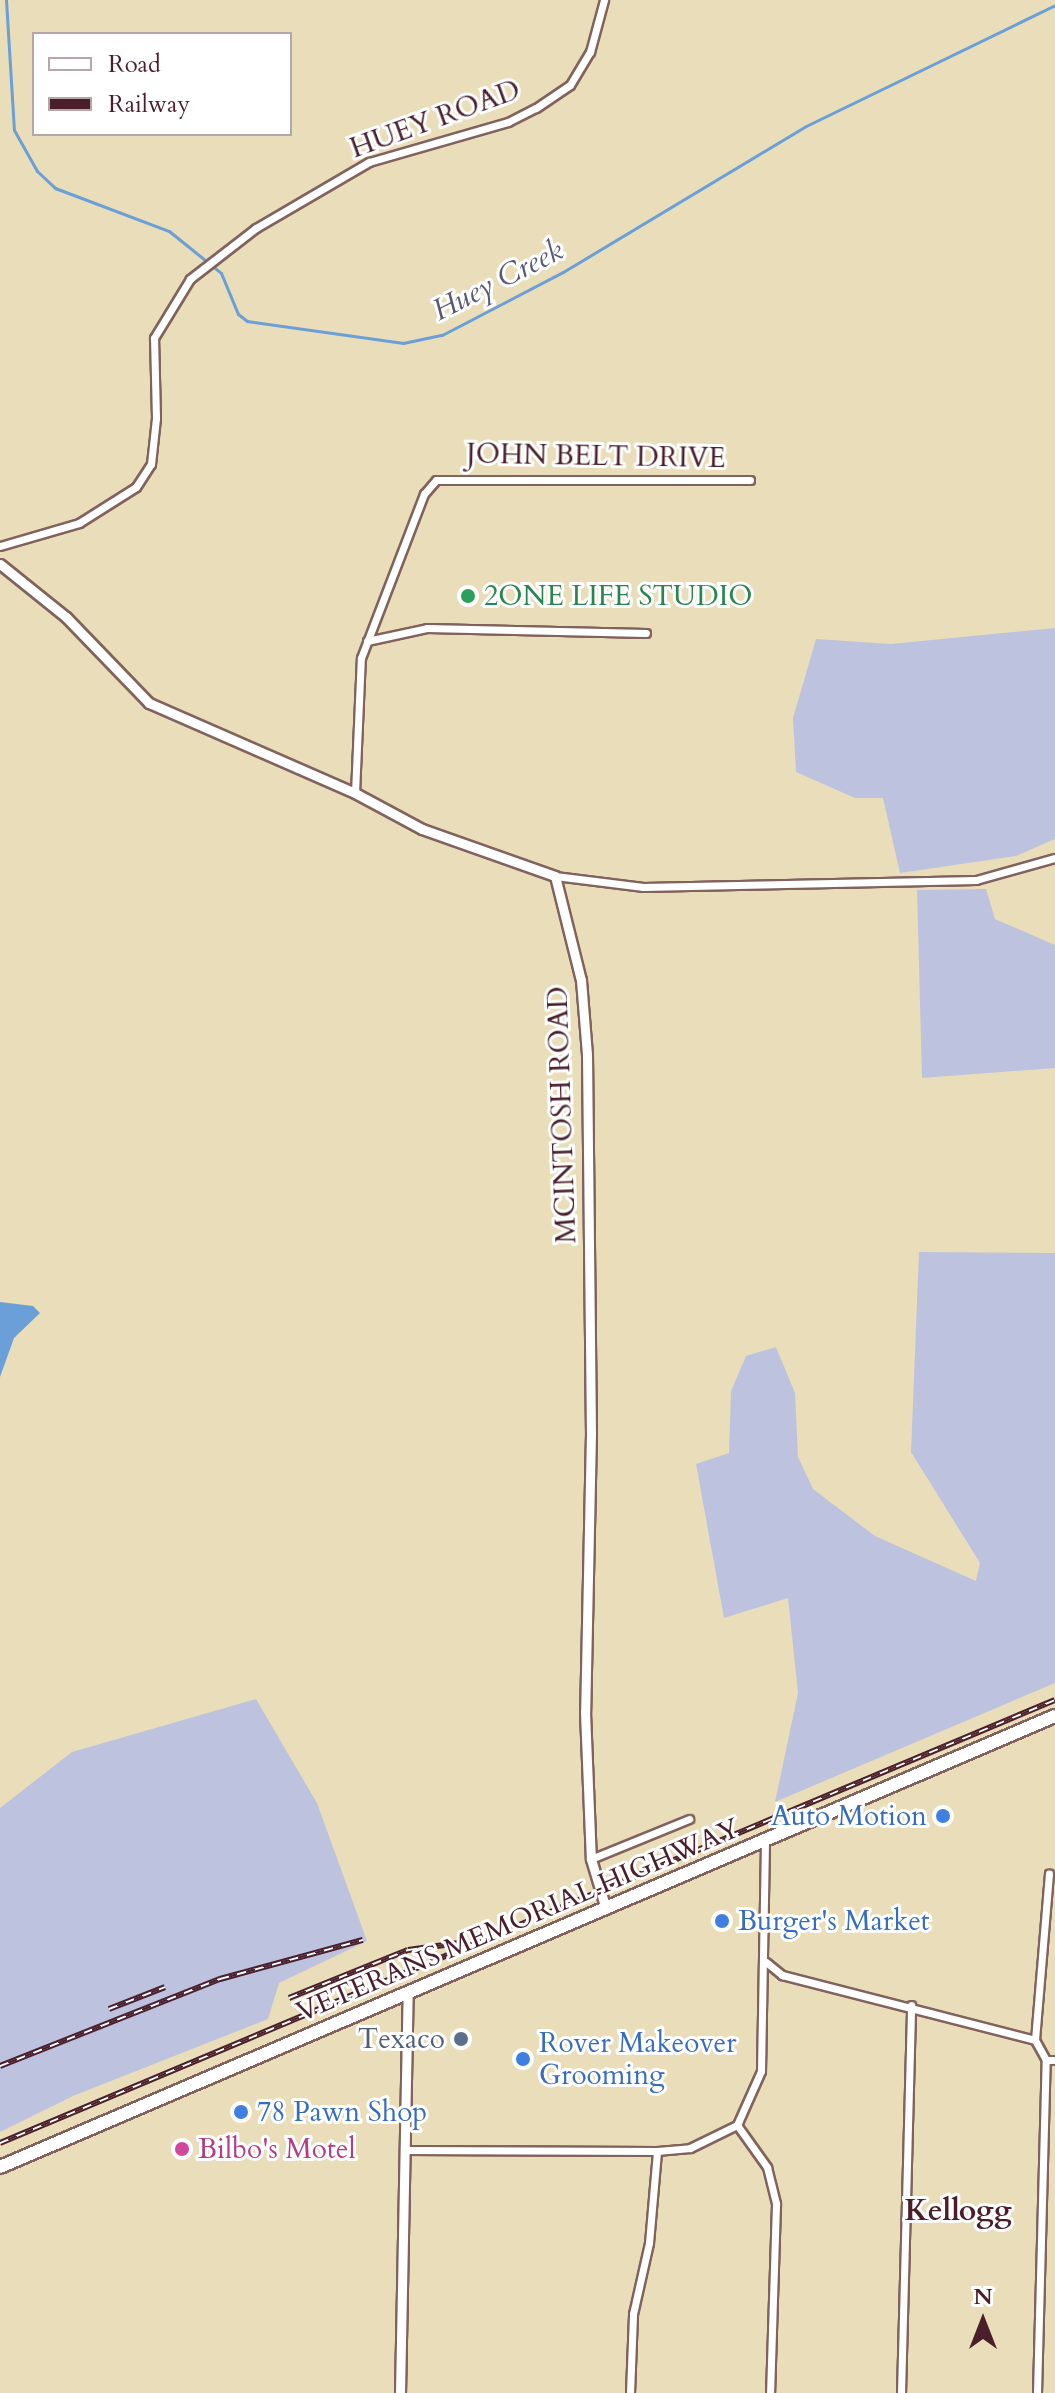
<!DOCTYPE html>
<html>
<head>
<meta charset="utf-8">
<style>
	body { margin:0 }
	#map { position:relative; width:1055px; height:2393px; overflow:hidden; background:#e9deb9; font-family:Cardo,serif }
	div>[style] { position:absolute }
	.industrial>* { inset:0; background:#bdc3de }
	.water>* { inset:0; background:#6a9fd7 }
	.stream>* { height:3px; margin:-1.5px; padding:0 1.5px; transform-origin:1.5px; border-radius:1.5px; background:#6a9fd7 }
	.roads { filter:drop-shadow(2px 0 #82625d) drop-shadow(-2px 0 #82625d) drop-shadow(0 2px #82625d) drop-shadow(0 -2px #82625d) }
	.minor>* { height:7px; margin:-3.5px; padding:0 3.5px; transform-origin:3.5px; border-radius:3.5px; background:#fff }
	.tertiary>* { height:9px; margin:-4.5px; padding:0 4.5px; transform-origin:4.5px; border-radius:4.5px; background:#fff }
	.primary>* { height:12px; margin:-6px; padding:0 6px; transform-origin:6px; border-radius:6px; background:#fff }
	.rail>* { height:6px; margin-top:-3px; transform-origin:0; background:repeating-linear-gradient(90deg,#fff 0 9px,#4a1f2b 0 18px); box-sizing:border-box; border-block:2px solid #4a1f2b }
	.dots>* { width:22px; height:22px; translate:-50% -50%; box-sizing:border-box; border:4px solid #fff; border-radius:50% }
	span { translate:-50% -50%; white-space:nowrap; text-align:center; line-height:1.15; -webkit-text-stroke:6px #fff; paint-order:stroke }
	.street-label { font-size:28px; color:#4a1f2b }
	.leisure-label { font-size:28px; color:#27864d }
	.left { translate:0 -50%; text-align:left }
	.shop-label { font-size:28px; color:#366cbe }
	.right { translate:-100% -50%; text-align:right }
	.service-label { font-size:28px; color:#4e5e75 }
	.hotel-label { font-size:28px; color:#b23c85 }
	.water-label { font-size:30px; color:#585978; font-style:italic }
	.neighbourhood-label { font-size:30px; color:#4a1f2b; font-weight:700 }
	.legend { position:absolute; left:32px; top:32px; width:260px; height:104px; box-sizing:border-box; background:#fff; border:2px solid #b7a5aa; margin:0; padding:10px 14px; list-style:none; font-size:24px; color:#4a1f2b }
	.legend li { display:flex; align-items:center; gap:16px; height:40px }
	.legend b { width:40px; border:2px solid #b7a5aa }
	.north { position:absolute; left:943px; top:2281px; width:80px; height:80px; -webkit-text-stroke:6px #fff; paint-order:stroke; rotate:0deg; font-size:22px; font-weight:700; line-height:32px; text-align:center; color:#4a1f2b }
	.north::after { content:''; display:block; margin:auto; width:28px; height:36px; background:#4a1f2b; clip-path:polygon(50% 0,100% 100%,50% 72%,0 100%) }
</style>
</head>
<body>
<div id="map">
	<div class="industrial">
		<div style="clip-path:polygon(1055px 628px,1055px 839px,1016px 856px,900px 873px,883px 798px,855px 798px,796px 772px,793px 718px,816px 639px,891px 644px)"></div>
		<div style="clip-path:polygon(986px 889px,995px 919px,1055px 945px,1055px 1068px,922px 1078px,917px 890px)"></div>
		<div style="clip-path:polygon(919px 1252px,1055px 1253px,1055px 1683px,775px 1802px,798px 1693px,788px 1598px,724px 1618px,696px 1464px,729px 1453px,731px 1391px,746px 1356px,776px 1347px,795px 1393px,798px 1457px,813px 1489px,875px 1536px,976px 1581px,980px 1563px,911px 1452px)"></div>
		<div style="clip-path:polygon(256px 1699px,317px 1803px,367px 1941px,279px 1983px,268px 2019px,73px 2096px,0 2132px,0 1808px,72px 1752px)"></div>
	</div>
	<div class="water">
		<div style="clip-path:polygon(0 1302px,33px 1306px,40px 1313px,14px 1338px,0 1377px)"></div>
	</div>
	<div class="stream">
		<div style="left:6px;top:0;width:130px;rotate:86.5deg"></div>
		<div style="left:14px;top:130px;width:47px;rotate:60.7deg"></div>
		<div style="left:37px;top:171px;width:25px;rotate:43deg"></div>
		<div style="left:55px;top:188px;width:122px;rotate:20.7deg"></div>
		<div style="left:169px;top:231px;width:67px;rotate:38.9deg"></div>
		<div style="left:221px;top:273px;width:44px;rotate:67.5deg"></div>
		<div style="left:238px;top:314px;width:11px;rotate:38deg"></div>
		<div style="left:247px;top:321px;width:158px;rotate:8deg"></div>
		<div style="left:403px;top:343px;width:40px;rotate:-12deg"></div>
		<div style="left:442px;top:335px;width:136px;rotate:-27.5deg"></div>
		<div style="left:563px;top:272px;width:283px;rotate:-31deg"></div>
		<div style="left:806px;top:126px;width:277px;rotate:-25.9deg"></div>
	</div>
	<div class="roads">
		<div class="minor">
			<div style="left:0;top:546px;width:82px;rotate:-16.2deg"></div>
			<div style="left:79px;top:523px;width:67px;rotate:-32.3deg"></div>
			<div style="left:136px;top:487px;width:27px;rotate:-57deg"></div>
			<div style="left:151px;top:464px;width:46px;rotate:-83.8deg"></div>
			<div style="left:156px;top:418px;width:80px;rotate:-91.4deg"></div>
			<div style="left:154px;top:338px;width:69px;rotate:-58.6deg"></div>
			<div style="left:190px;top:279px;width:83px;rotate:-37.7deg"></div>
			<div style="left:256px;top:228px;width:131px;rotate:-30.3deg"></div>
			<div style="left:369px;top:162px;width:145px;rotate:-16.1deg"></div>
			<div style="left:508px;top:122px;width:31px;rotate:-27deg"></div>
			<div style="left:536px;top:108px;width:41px;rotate:-34.1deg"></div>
			<div style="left:570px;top:85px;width:39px;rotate:-59deg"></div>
			<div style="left:590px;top:52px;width:54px;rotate:-74.9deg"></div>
			<div style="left:367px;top:641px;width:61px;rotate:-12.2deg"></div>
			<div style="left:427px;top:628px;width:219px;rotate:1.3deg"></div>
			<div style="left:355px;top:793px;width:135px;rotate:-87.5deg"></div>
			<div style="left:361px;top:658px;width:176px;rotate:-69deg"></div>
			<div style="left:424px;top:494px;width:18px;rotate:-49deg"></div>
			<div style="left:436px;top:480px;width:314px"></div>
			<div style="left:555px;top:876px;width:89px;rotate:7.1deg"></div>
			<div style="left:643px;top:887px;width:333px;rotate:-1.2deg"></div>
			<div style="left:976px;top:880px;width:82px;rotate:-15.6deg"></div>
			<div style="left:591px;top:1859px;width:106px;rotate:-22.2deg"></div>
			<div style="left:766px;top:1962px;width:21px;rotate:39deg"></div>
			<div style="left:782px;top:1975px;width:261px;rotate:14.4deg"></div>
			<div style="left:1035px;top:2040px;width:23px;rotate:61deg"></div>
			<div style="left:1046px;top:2060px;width:9px"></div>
			<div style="left:1035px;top:2040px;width:167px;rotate:-85.2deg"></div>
			<div style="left:737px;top:2125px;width:52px;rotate:54.5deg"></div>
			<div style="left:767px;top:2167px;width:38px;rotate:76deg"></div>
			<div style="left:776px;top:2204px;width:189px;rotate:91.8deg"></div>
			<div style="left:405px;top:2150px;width:252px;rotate:0.2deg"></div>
			<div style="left:657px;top:2151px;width:33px;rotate:-5deg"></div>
			<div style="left:690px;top:2148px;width:52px;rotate:-26.1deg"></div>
			<div style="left:737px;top:2125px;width:59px;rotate:-66deg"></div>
			<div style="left:761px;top:2071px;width:229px;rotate:-89deg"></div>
			<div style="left:630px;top:2393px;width:79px;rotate:-87.8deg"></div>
			<div style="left:633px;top:2314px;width:73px;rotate:-77.3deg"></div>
			<div style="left:649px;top:2243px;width:92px;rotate:-85deg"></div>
			<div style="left:901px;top:2393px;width:388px;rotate:-88.5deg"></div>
			<div style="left:1037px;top:2393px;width:333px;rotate:-88.5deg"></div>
		</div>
		<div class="tertiary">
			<div style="left:0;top:564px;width:85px;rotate:38.8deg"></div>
			<div style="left:66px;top:617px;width:120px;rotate:46deg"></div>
			<div style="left:149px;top:703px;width:225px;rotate:23.6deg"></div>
			<div style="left:355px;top:793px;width:76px;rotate:28.2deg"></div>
			<div style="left:422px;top:829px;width:141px;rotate:19.5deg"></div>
			<div style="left:555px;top:876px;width:107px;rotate:76deg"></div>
			<div style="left:581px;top:980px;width:74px;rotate:85.4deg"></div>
			<div style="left:587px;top:1054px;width:379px;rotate:89.4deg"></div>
			<div style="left:591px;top:1433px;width:279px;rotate:91.2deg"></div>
			<div style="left:585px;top:1712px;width:147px;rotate:87.7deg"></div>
			<div style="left:591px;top:1859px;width:52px;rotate:73.3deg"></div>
			<div style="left:400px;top:2393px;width:402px;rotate:-88.9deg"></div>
		</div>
		<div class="primary">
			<div style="left:0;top:2167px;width:1147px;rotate:-23.15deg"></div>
		</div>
	</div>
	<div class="rail">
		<div style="left:289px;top:1998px;width:128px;rotate:-22deg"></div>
		<div style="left:408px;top:1950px;width:51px;rotate:-7.8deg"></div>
		<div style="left:109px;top:2009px;width:60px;rotate:-21.4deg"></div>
		<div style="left:0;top:2066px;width:237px;rotate:-21.6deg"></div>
		<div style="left:220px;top:1979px;width:148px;rotate:-15.3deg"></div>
		<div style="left:0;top:2143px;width:1144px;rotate:-22.78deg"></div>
	</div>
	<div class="dots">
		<div style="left:468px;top:596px;background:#2e9e5b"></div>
		<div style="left:943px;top:1816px;background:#3f7fe0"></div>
		<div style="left:722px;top:1921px;background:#3f7fe0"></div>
		<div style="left:461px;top:2039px;background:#5c6f8a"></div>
		<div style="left:523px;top:2059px;background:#3f7fe0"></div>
		<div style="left:241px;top:2112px;background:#3f7fe0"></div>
		<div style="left:182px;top:2149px;background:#d1479c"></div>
	</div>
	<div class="street-label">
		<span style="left:435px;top:119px;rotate:-20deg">HUEY ROAD</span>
		<span style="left:596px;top:456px;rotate:1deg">JOHN BELT DRIVE</span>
		<span style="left:562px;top:1115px;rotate:-92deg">MCINTOSH ROAD</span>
		<span style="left:518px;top:1920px;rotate:-23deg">VETERANS MEMORIAL HIGHWAY</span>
	</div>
	<div class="leisure-label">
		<span class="left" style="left:484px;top:596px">2ONE LIFE STUDIO</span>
	</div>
	<div class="shop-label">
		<span class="right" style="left:927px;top:1816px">Auto Motion</span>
		<span class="left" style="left:738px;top:1921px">Burger's Market</span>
		<span class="left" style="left:539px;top:2059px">Rover Makeover<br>Grooming</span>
		<span class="left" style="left:257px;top:2112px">78 Pawn Shop</span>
	</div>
	<div class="service-label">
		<span class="right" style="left:445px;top:2039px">Texaco</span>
	</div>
	<div class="hotel-label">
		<span class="left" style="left:198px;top:2149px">Bilbo's Motel</span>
	</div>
	<div class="water-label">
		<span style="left:498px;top:281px;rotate:-27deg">Huey Creek</span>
	</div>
	<div class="neighbourhood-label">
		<span style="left:958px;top:2211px">Kellogg</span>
	</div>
	<ul class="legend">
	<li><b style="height:10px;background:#fff"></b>Road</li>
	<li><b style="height:10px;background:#4a1f2b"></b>Railway</li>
	</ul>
	<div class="north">N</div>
</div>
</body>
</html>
